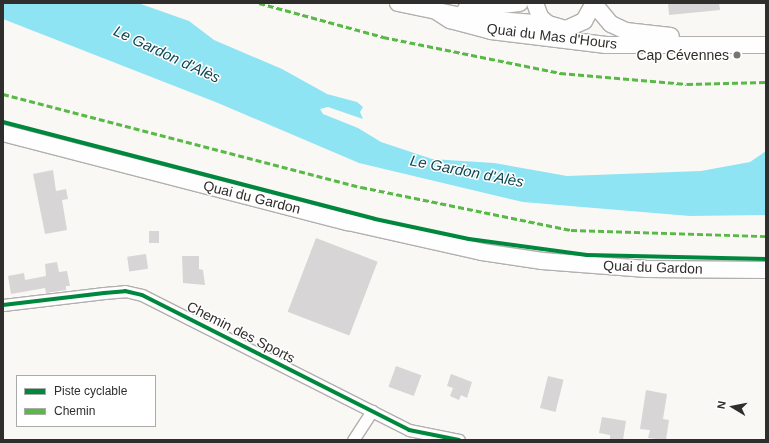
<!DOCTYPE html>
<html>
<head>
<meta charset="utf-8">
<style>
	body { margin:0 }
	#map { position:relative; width:769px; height:443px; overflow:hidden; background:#faf8f5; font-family:Arial,sans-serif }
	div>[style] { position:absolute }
	.water>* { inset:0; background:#8ee4f3 }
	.building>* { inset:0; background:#d7d5d5; transform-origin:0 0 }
	.roads { filter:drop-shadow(1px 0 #b1b0ae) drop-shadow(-1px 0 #b1b0ae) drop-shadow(0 1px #b1b0ae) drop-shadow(0 -1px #b1b0ae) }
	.street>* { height:11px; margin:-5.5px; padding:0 5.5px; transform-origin:5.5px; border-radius:5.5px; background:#fefefe }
	.secondary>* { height:16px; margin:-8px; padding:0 8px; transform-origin:8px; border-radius:8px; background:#fefefe }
	.quiet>* { height:3px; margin-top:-1.5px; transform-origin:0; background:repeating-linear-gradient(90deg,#58b947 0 6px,transparent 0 9px) }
	.cycleway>* { height:4px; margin:-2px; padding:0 2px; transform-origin:2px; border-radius:2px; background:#00873e }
	.dots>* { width:11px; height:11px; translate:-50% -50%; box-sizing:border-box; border:2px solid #fff; border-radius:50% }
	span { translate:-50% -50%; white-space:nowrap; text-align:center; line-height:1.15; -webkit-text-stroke:3px #fff; paint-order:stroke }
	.street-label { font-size:14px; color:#302e2c }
	.poi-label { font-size:14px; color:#302e2c }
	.right { translate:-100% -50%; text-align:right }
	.water-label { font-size:15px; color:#0e4750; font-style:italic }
	.frame { position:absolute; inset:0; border:4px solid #302e2c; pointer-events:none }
	.legend { position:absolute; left:16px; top:375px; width:140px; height:52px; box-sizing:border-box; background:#fff; border:1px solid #acabab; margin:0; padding:5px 7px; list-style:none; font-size:12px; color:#302e2c }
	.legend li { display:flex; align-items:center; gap:8px; height:20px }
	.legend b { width:20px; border:1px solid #acabab }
	.north { position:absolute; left:713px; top:387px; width:40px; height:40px; -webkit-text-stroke:3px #fff; paint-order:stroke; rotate:280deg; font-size:11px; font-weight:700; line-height:16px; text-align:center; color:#302e2c }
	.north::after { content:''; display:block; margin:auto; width:14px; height:18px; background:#302e2c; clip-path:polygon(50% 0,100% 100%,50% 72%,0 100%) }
</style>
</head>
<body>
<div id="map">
	<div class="water">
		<div style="clip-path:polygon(3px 3px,138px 3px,189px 21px,214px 40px,282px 69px,327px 94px,357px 102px,363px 107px,360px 112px,363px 119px,328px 107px,320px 109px,323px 114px,358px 128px,381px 142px,432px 159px,494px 163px,567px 176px,701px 171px,750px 162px,766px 151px,766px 215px,690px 216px,523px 202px,359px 163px,218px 103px,3px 19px)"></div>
	</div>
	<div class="building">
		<div style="clip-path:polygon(668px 3px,719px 3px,720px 10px,669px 15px)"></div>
		<div style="clip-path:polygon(53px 170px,56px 191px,66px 189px,68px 199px,62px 200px,67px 230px,45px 234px,33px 174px)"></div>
		<div style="left:149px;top:231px;width:10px;height:12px"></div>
		<div style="left:316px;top:238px;width:66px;height:79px;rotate:21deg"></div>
		<div style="left:146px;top:254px;width:15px;height:19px;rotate:82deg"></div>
		<div style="clip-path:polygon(182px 256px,199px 256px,199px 269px,203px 270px,205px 285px,183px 283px)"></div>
		<div style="clip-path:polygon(57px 262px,59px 272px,67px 271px,70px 286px,66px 286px,66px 290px,46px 293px,45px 288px,11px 294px,8px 276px,24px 273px,25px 280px,46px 276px,45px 264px)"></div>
		<div style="left:396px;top:366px;width:27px;height:22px;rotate:20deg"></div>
		<div style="clip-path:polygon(451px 374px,472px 382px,467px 398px,461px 395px,459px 400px,450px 396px,453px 388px,447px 386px)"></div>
		<div style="left:548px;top:376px;width:16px;height:33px;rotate:14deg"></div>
		<div style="clip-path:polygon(646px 390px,667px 394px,663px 419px,669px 420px,666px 440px,648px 438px,650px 430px,640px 429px)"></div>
		<div style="clip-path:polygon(602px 417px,626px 421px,623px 440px,610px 440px,610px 435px,599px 433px)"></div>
	</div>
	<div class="roads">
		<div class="street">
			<div style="left:3px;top:305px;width:102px;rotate:-6.8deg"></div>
			<div style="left:104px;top:293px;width:21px;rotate:-5deg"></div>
			<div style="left:125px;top:291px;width:17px;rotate:13deg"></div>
			<div style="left:142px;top:295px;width:299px;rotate:26.8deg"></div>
			<div style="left:409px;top:430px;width:51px;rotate:11.3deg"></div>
			<div style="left:353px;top:440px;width:35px;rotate:-57deg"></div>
		</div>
		<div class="secondary">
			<div style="left:398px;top:3px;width:75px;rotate:11.6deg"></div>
			<div style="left:471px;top:18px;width:77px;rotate:4.5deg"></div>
			<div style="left:535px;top:3px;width:15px;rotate:70deg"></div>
			<div style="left:540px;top:17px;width:11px;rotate:41deg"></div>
			<div style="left:548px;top:24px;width:19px;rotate:16deg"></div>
			<div style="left:566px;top:29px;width:20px;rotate:-24deg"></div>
			<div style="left:584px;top:21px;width:21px;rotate:-61deg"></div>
			<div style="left:594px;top:4px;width:26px;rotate:50deg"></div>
			<div style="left:611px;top:24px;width:17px;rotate:25deg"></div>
			<div style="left:626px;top:31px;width:45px;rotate:6.3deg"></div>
			<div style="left:466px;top:9px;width:54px;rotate:-6.3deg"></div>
			<div style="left:436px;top:11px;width:17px;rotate:33deg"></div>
			<div style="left:450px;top:20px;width:42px;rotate:15deg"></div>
			<div style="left:491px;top:31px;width:116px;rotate:6.9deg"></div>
			<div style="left:606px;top:45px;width:160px"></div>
			<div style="left:3px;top:133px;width:356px;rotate:14.5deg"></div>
			<div style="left:348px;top:222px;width:137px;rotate:12.6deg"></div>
			<div style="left:482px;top:252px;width:61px;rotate:8.5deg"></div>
			<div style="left:542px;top:261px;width:105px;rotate:4.4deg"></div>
			<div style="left:647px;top:269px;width:119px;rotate:0.5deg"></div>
		</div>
	</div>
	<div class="quiet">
		<div style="left:259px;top:3px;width:129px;rotate:15.3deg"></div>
		<div style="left:383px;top:37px;width:181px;rotate:11.5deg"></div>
		<div style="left:560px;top:73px;width:127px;rotate:5deg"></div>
		<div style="left:687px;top:84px;width:79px;rotate:-1.5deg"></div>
		<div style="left:3px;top:94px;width:370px;rotate:14.6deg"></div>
		<div style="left:361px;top:187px;width:214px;rotate:11.6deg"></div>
		<div style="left:571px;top:230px;width:195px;rotate:1.8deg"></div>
	</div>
	<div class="cycleway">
		<div style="left:3px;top:122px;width:384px;rotate:14.6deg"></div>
		<div style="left:375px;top:219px;width:96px;rotate:12deg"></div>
		<div style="left:469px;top:239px;width:119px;rotate:7.7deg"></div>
		<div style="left:587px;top:255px;width:179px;rotate:1.3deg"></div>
		<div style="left:3px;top:305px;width:102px;rotate:-6.8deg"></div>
		<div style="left:104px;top:293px;width:21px;rotate:-5deg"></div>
		<div style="left:125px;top:291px;width:17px;rotate:13deg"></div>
		<div style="left:142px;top:295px;width:299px;rotate:26.8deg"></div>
		<div style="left:409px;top:430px;width:51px;rotate:11.3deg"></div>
	</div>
	<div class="dots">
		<div style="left:737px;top:55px;background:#777572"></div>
	</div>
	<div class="street-label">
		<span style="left:552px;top:36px;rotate:7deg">Quai du Mas d'Hours</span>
		<span style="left:252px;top:197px;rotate:14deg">Quai du Gardon</span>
		<span style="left:653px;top:267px;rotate:2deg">Quai du Gardon</span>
		<span style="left:241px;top:332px;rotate:27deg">Chemin des Sports</span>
	</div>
	<div class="poi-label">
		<span class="right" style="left:729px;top:55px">Cap Cévennes</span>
	</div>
	<div class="water-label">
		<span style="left:167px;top:54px;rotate:25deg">Le Gardon d'Alès</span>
		<span style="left:467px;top:171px;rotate:11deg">Le Gardon d'Alès</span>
	</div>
	<div class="frame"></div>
	<ul class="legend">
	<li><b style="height:5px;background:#00873e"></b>Piste cyclable</li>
	<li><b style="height:5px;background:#58b947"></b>Chemin</li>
	</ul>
	<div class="north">N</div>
</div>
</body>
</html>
